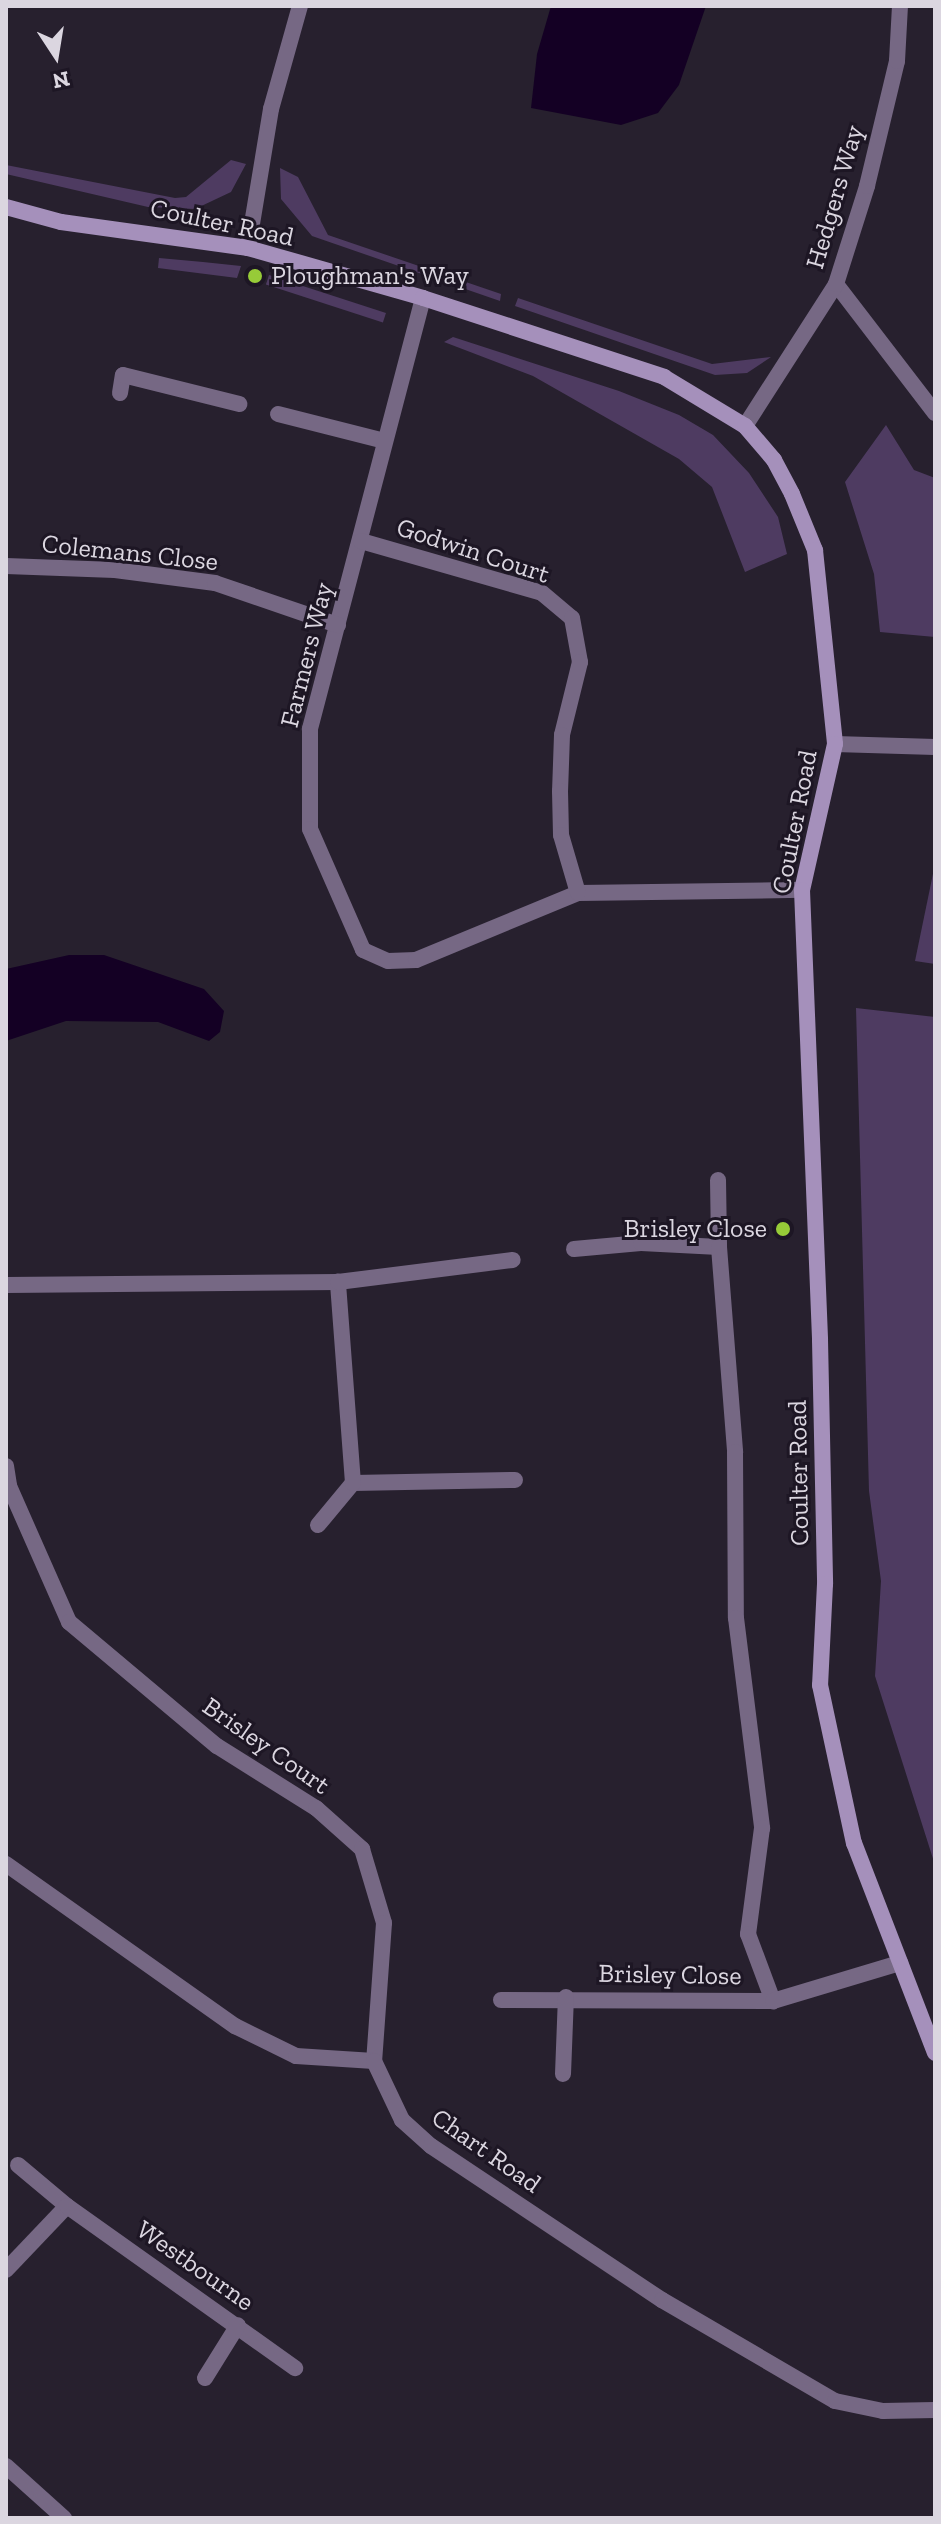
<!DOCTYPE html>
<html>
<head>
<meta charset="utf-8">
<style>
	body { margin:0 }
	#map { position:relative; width:941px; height:2524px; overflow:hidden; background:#27202e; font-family:"Zilla Slab",serif }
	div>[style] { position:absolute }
	.green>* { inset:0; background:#4e3b61; transform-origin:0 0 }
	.water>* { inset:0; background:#140024 }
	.lane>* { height:16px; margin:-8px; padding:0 8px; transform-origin:8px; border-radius:8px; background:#766884 }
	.street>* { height:16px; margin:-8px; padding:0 8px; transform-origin:8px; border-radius:8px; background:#766884 }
	.secondary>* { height:16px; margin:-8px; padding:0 8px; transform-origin:8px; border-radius:8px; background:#a590bb }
	.dots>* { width:22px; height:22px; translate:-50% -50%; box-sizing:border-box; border:4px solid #1d1624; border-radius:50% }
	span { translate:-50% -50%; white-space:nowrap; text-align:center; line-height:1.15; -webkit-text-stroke:6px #1d1624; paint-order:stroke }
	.street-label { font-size:26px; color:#dbd6e0 }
	.poi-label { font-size:26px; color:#dbd6e0 }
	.left { translate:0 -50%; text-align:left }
	.right { translate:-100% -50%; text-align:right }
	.frame { position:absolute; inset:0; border:8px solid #dbd6e0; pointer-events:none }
	.north { position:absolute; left:16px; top:16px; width:80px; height:80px; -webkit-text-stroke:6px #1d1624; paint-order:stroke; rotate:168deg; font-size:22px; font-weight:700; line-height:32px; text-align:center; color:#dbd6e0 }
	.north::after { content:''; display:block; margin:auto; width:28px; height:36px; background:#dbd6e0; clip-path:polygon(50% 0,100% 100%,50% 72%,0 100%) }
</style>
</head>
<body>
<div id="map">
	<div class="green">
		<div style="clip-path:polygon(231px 160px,246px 164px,231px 192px,195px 209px,148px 207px,6px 174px,6px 165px,175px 198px,186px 197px)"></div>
		<div style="clip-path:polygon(280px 168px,298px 177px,328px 235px,501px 294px,500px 301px,312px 236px,281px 199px)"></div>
		<div style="clip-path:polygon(159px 258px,203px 262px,241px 266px,237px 278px,158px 268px)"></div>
		<div style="left:269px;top:275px;width:123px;height:10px;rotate:18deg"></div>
		<div style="clip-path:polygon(518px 298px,712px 364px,771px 357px,747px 373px,715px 375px,515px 306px)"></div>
		<div style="clip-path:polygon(453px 337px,619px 391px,679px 415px,713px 435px,749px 473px,778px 517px,787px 554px,745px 572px,712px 487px,679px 459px,533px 376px,444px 342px)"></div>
		<div style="clip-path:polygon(886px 425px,914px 470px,935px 478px,935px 637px,880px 632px,874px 574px,845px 482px)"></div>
		<div style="clip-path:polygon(935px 864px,935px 964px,915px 961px)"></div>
		<div style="clip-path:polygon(856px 1008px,935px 1017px,935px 1865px,875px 1676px,881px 1581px,869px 1491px)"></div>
	</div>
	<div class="water">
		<div style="clip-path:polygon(551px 6px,706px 6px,679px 85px,658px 113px,621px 125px,531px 108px,537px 54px)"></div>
		<div style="clip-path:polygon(69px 955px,104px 955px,204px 989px,224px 1011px,220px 1032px,209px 1041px,158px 1022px,66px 1021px,6px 1041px,6px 969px)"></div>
	</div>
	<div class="lane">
		<div style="left:836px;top:284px;width:163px;rotate:52.5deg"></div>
		<div style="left:120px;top:393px;width:18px;rotate:-81deg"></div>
		<div style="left:123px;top:375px;width:120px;rotate:14deg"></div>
		<div style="left:278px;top:414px;width:110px;rotate:14.2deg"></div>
		<div style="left:353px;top:1483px;width:162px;rotate:-1.1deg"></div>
		<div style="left:318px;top:1525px;width:55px;rotate:-50.2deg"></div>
		<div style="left:353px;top:1483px;width:202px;rotate:-94.3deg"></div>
	</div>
	<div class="street">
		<div style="left:248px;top:248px;width:141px;rotate:-80.6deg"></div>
		<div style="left:271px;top:109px;width:107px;rotate:-74.3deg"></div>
		<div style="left:423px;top:298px;width:446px;rotate:104.7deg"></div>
		<div style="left:310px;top:729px;width:100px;rotate:90deg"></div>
		<div style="left:310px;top:829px;width:132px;rotate:66.3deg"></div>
		<div style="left:363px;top:950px;width:27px;rotate:24deg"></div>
		<div style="left:388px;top:961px;width:28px;rotate:-2deg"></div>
		<div style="left:416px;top:960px;width:175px;rotate:-22.5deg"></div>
		<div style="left:578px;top:893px;width:224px;rotate:-0.8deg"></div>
		<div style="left:745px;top:426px;width:169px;rotate:-57.3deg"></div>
		<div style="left:836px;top:284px;width:103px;rotate:-72.4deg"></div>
		<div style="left:867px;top:186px;width:129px;rotate:-76.5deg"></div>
		<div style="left:897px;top:61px;width:55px;rotate:-86.9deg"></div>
		<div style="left:361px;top:541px;width:188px;rotate:16deg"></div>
		<div style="left:542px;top:593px;width:39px;rotate:40deg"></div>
		<div style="left:572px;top:618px;width:45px;rotate:79.7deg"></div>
		<div style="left:580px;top:662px;width:75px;rotate:103.9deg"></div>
		<div style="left:562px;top:735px;width:56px;rotate:92deg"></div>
		<div style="left:560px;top:791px;width:44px;rotate:88.7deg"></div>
		<div style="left:561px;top:835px;width:60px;rotate:73.7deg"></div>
		<div style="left:6px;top:566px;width:109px;rotate:2.1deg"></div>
		<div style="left:115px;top:570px;width:101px;rotate:7.4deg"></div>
		<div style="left:215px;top:583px;width:130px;rotate:18.9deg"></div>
		<div style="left:835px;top:744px;width:100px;rotate:1.7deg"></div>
		<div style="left:718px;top:1180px;width:67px;rotate:89.1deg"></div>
		<div style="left:574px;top:1249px;width:67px;rotate:-5.1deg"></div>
		<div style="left:641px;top:1243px;width:78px;rotate:2.9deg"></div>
		<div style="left:719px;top:1247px;width:206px;rotate:85.5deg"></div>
		<div style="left:735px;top:1452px;width:166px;rotate:89.7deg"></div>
		<div style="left:736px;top:1618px;width:212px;rotate:82.9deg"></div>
		<div style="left:762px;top:1828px;width:107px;rotate:97.5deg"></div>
		<div style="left:748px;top:1934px;width:72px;rotate:69.5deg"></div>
		<div style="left:6px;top:1285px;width:332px;rotate:-0.5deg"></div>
		<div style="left:338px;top:1282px;width:176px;rotate:-7.2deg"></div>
		<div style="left:6px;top:1466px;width:20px;rotate:81deg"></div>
		<div style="left:9px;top:1486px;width:149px;rotate:66.2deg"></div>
		<div style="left:69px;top:1622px;width:193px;rotate:40deg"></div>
		<div style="left:217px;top:1746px;width:117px;rotate:32.1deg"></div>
		<div style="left:316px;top:1808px;width:62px;rotate:41.7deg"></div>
		<div style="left:362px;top:1849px;width:77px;rotate:73.4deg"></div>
		<div style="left:384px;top:1923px;width:138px;rotate:94.1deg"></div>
		<div style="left:6px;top:1864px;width:281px;rotate:35.3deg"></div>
		<div style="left:235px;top:2026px;width:68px;rotate:26.2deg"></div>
		<div style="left:296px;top:2056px;width:78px;rotate:3.7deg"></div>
		<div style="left:501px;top:2000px;width:272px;rotate:0.2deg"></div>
		<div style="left:773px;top:2001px;width:133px;rotate:-16.7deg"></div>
		<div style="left:374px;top:2061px;width:65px;rotate:64.6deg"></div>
		<div style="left:402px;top:2120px;width:39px;rotate:42deg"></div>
		<div style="left:431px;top:2146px;width:278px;rotate:33.7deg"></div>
		<div style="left:662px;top:2300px;width:200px;rotate:30.3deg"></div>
		<div style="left:835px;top:2401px;width:49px;rotate:11.8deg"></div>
		<div style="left:883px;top:2411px;width:52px;rotate:-1.1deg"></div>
		<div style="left:563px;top:2074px;width:77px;rotate:-87.8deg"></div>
		<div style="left:18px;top:2165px;width:64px;rotate:39.9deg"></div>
		<div style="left:6px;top:2270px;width:88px;rotate:-46.4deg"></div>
		<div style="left:67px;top:2206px;width:280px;rotate:35.4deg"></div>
		<div style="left:205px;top:2378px;width:62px;rotate:-58.1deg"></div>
		<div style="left:6px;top:2466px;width:78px;rotate:41.9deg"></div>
	</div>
	<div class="secondary">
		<div style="left:6px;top:207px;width:57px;rotate:15.3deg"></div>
		<div style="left:61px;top:222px;width:189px;rotate:7.9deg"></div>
		<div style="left:248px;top:248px;width:182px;rotate:15.9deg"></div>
		<div style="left:423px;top:298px;width:254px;rotate:18.1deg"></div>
		<div style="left:664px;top:377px;width:95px;rotate:31.2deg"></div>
		<div style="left:745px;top:426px;width:45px;rotate:49.5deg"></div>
		<div style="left:774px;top:460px;width:38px;rotate:62deg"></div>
		<div style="left:792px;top:494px;width:61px;rotate:67.7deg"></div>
		<div style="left:815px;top:550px;width:195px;rotate:84.1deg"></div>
		<div style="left:835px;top:744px;width:150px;rotate:102.7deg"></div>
		<div style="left:802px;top:890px;width:450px;rotate:87.7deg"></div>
		<div style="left:820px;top:1340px;width:244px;rotate:88.8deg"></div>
		<div style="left:825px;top:1584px;width:101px;rotate:92.8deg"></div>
		<div style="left:820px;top:1685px;width:162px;rotate:77.9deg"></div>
		<div style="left:854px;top:1843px;width:225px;rotate:68.9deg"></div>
	</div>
	<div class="dots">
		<div style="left:255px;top:276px;background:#97cb38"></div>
		<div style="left:783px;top:1229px;background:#97cb38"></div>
	</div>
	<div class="street-label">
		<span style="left:835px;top:197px;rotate:-74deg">Hedgers Way</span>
		<span style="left:222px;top:223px;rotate:12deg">Coulter Road</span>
		<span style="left:473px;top:551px;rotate:18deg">Godwin Court</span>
		<span style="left:130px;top:553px;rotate:6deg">Colemans Close</span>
		<span style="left:307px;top:655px;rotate:-76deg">Farmers Way</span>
		<span style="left:795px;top:822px;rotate:-79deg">Coulter Road</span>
		<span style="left:799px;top:1473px;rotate:-91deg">Coulter Road</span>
		<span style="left:266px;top:1746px;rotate:35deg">Brisley Court</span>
		<span style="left:670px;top:1975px;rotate:1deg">Brisley Close</span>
		<span style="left:486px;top:2151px;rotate:35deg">Chart Road</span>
		<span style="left:195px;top:2266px;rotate:35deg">Westbourne</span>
	</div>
	<div class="poi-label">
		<span class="left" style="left:271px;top:276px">Ploughman's Way</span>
		<span class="right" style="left:767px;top:1229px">Brisley Close</span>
	</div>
	<div class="frame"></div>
	<div class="north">N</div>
</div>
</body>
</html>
